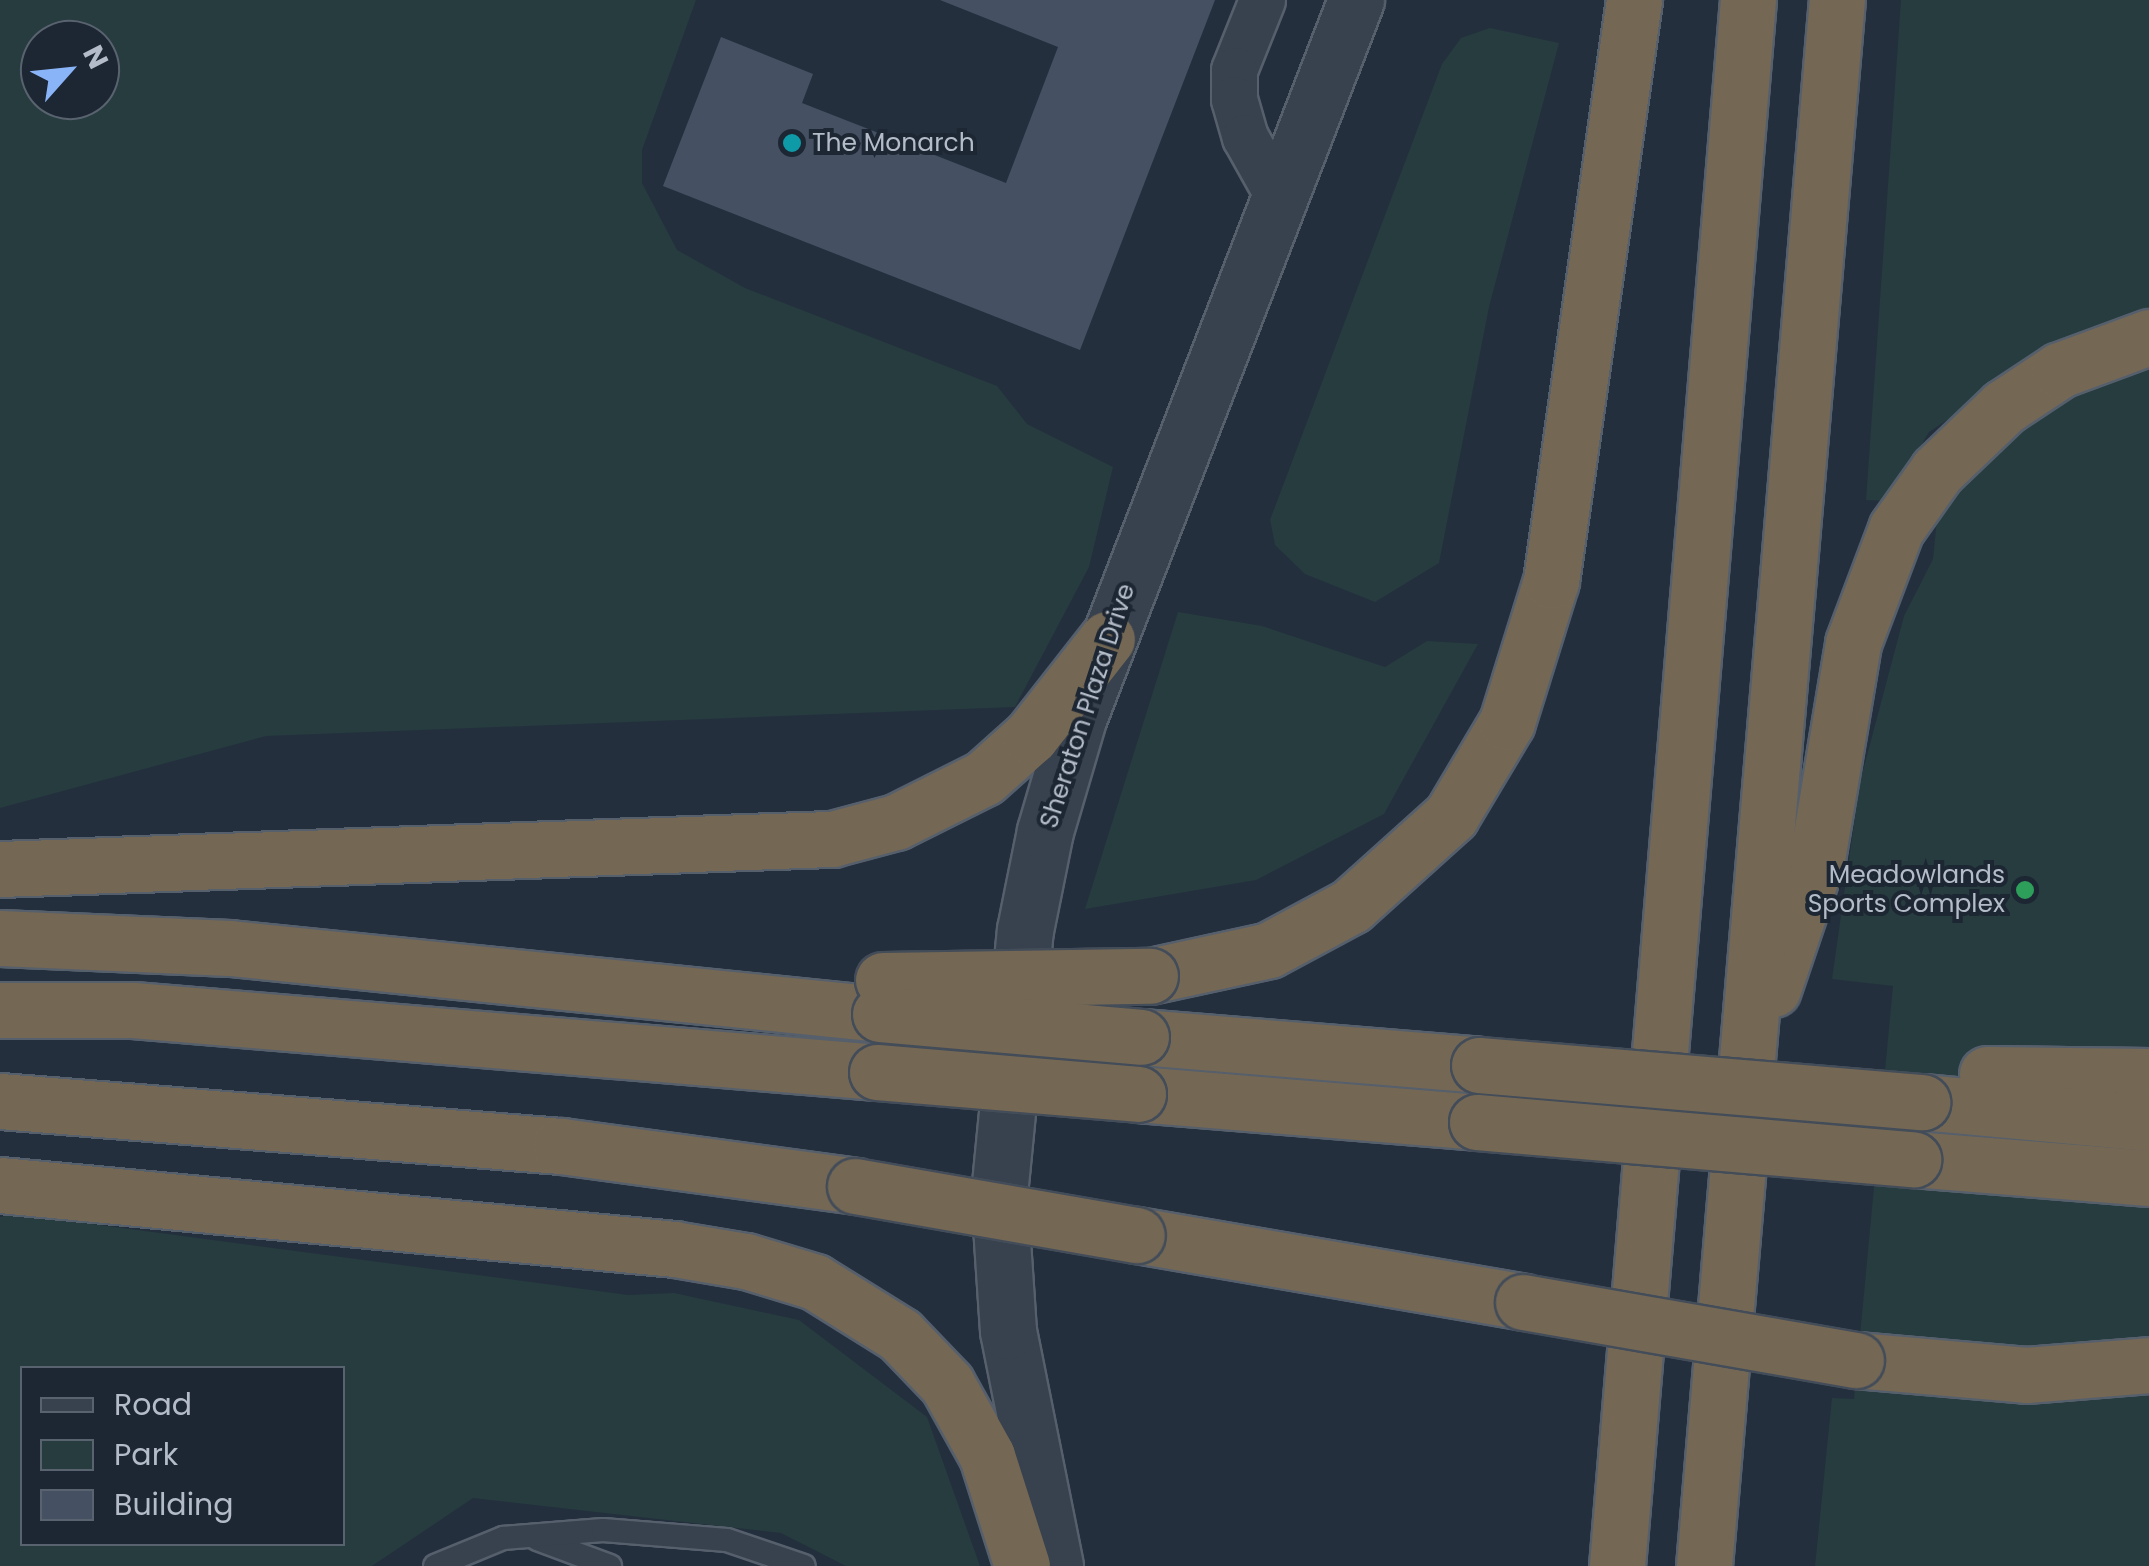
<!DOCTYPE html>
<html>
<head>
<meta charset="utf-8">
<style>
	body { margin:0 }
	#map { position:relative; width:2149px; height:1566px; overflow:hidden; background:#242f3e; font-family:Poppins,sans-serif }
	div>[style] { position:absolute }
	.green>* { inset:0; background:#263c3f }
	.building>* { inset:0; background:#455162 }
	.roads { filter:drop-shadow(2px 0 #565f6c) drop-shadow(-2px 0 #565f6c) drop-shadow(0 2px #565f6c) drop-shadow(0 -2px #565f6c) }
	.service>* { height:22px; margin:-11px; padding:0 11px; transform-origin:11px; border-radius:11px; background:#38414e }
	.minor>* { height:45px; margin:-22.5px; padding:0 22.5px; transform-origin:22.5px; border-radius:22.5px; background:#38414e }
	.tertiary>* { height:55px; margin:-27.5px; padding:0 27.5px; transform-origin:27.5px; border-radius:27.5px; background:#38414e }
	.motorway>* { height:55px; margin:-27.5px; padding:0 27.5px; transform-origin:27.5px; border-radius:27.5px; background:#746855 }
	.bridges { filter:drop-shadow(2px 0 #434c59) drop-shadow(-2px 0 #434c59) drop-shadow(0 2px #434c59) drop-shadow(0 -2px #434c59) }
	.motorway-bridge>* { height:55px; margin:-27.5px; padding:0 27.5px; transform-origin:27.5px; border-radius:27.5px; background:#746855 }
	.dots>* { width:28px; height:28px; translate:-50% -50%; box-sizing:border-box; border:5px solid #1d2633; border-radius:50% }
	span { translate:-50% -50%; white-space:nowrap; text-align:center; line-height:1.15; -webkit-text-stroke:8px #1d2633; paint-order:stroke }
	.poi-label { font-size:25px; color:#b4bcc9 }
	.left { translate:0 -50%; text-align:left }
	.right { translate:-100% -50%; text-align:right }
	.street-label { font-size:25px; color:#b4bcc9 }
	.legend { position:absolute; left:20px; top:1366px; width:325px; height:180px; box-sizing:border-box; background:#1d2633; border:2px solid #59626f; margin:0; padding:12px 18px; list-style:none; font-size:30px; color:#b4bcc9 }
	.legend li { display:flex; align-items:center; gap:20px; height:50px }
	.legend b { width:50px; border:2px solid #59626f }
	.north { position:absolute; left:20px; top:20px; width:100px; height:100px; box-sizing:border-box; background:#1d2633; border:2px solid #59626f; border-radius:50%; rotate:63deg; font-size:28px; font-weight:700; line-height:40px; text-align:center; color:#b4bcc9 }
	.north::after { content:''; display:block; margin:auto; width:35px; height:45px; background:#8ab4f8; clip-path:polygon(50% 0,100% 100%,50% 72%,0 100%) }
</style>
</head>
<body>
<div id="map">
	<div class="green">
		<div style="clip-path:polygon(evenodd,0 0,696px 0,642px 150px,642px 183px,677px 250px,745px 288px,997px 386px,1027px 424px,1113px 467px,1089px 567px,1015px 707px,266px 736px,0 808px,0 0,40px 40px,100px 40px,100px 100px,40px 100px,40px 40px)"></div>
		<div style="clip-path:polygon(1901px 0,2149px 0,2149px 1566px,1815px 1566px,1832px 1398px,1854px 1399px,1893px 986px,1832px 979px,1860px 782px,1904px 616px,1933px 559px,1947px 420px,1929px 432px,1888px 501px,1866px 500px)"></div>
		<div style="clip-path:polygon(1490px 28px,1559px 43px,1489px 307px,1439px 563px,1375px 602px,1305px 574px,1275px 545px,1270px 520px,1442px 64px,1461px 38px)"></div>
		<div style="clip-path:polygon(1178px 612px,1262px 626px,1385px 667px,1427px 641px,1478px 644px,1384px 814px,1256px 880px,1085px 909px)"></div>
		<div style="clip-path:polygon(evenodd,17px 1214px,628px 1295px,674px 1293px,799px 1320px,927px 1417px,980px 1566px,846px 1566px,781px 1533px,473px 1498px,372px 1566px,0 1566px,0 1217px,17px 1214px,22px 1368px,342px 1368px,342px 1544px,22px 1544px,22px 1368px)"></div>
	</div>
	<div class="building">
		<div style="clip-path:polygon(940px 0,1215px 0,1080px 350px,663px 186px,721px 37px,813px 74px,802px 103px,1006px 183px,1058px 47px)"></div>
	</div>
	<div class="roads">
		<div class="service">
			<div style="left:537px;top:1539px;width:78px;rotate:20.3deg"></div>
			<div style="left:435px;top:1566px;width:74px;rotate:-22.4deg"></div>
			<div style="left:503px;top:1538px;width:100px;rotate:-4.6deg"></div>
			<div style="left:603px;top:1530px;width:124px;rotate:4.6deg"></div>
			<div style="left:727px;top:1540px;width:81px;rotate:18.7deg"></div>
		</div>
		<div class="minor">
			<div style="left:1262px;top:0;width:75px;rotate:111.8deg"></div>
			<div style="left:1234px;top:70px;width:29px;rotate:90deg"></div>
			<div style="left:1234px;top:99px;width:40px;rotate:74deg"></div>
			<div style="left:1245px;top:137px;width:68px;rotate:60.8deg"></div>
		</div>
		<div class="tertiary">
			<div style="left:1055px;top:1566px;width:240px;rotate:-101.3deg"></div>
			<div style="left:1008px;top:1331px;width:137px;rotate:-93.8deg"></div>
			<div style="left:999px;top:1194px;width:265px;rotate:-84.4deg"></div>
			<div style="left:1025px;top:930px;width:101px;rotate:-78.6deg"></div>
			<div style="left:1045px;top:831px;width:117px;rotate:-73.6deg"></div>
			<div style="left:1078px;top:719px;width:771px;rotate:-68.86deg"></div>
		</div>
		<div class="motorway">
			<div style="left:0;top:869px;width:833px;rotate:-2.07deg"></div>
			<div style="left:832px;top:839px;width:66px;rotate:-14.9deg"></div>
			<div style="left:896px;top:822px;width:98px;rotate:-26.6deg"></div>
			<div style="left:984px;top:778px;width:63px;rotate:-41.8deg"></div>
			<div style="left:1031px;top:736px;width:123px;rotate:-51.9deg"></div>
			<div style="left:0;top:938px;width:230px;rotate:2.5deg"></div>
			<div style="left:230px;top:948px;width:653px;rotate:5.8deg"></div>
			<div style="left:1150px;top:976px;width:122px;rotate:-12.3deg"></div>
			<div style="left:1269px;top:950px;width:93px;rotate:-28.2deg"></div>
			<div style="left:1351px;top:906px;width:135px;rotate:-42deg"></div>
			<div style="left:1451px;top:816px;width:109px;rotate:-59.2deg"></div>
			<div style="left:1507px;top:722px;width:148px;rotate:-72.7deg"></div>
			<div style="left:1551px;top:581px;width:587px;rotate:-81.87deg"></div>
			<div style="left:1773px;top:989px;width:137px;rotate:-71.3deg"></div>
			<div style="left:1817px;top:859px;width:219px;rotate:-80.5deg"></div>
			<div style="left:1853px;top:643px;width:122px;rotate:-69.3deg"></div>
			<div style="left:1896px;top:529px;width:71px;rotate:-54.7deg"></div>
			<div style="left:1937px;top:471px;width:93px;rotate:-43.7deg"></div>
			<div style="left:2004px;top:407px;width:67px;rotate:-33.5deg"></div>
			<div style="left:2060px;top:370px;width:95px;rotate:-20.3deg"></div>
			<div style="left:0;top:1010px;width:133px"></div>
			<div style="left:133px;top:1010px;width:747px;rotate:4.76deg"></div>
			<div style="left:1141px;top:1037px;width:339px;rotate:4.7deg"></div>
			<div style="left:1987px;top:1074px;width:162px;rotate:0.7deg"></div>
			<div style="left:1138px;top:1094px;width:340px;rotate:4.7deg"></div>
			<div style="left:0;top:1101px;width:563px;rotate:4.59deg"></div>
			<div style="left:561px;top:1146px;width:297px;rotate:7.7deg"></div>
			<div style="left:1922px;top:1102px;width:228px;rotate:5.3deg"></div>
			<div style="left:1913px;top:1159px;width:237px;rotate:4.6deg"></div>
			<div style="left:0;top:1185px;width:677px;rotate:5.42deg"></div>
			<div style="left:674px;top:1249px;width:73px;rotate:9.5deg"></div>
			<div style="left:746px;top:1261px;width:72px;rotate:16.9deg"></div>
			<div style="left:815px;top:1282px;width:100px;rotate:31.9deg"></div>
			<div style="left:900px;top:1335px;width:68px;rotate:46.2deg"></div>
			<div style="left:947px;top:1384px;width:82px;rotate:60.9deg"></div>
			<div style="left:987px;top:1456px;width:115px;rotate:72.3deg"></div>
			<div style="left:1137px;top:1235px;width:392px;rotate:9.8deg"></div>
			<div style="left:1856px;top:1360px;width:171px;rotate:5deg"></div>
			<div style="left:2026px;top:1375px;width:123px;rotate:-4.6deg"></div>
			<div style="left:1617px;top:1566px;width:1571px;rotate:-85.22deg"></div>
			<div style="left:1704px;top:1566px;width:1572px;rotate:-85.15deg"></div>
		</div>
	</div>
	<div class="bridges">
		<div class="motorway-bridge">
			<div style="left:883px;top:980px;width:267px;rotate:-0.9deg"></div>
			<div style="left:880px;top:1014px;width:262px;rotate:5deg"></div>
			<div style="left:1479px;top:1065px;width:445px;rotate:4.8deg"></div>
			<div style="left:877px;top:1072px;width:262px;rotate:4.8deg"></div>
			<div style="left:1477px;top:1122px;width:438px;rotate:4.9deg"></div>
			<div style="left:855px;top:1186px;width:286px;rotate:9.9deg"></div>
			<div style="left:1523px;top:1302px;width:338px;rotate:9.9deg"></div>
		</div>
	</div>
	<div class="dots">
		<div style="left:792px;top:143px;background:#0f9aa8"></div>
		<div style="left:2025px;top:890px;background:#2e9e5b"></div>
	</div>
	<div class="poi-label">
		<span class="left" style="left:812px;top:143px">The Monarch</span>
		<span class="right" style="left:2005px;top:890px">Meadowlands<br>Sports Complex</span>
	</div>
	<div class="street-label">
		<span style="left:1088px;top:706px;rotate:-72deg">Sheraton Plaza Drive</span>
	</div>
	<ul class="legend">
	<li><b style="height:12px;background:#38414e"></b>Road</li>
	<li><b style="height:28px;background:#263c3f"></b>Park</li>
	<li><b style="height:28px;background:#455162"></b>Building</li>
	</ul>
	<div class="north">N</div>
</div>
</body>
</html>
